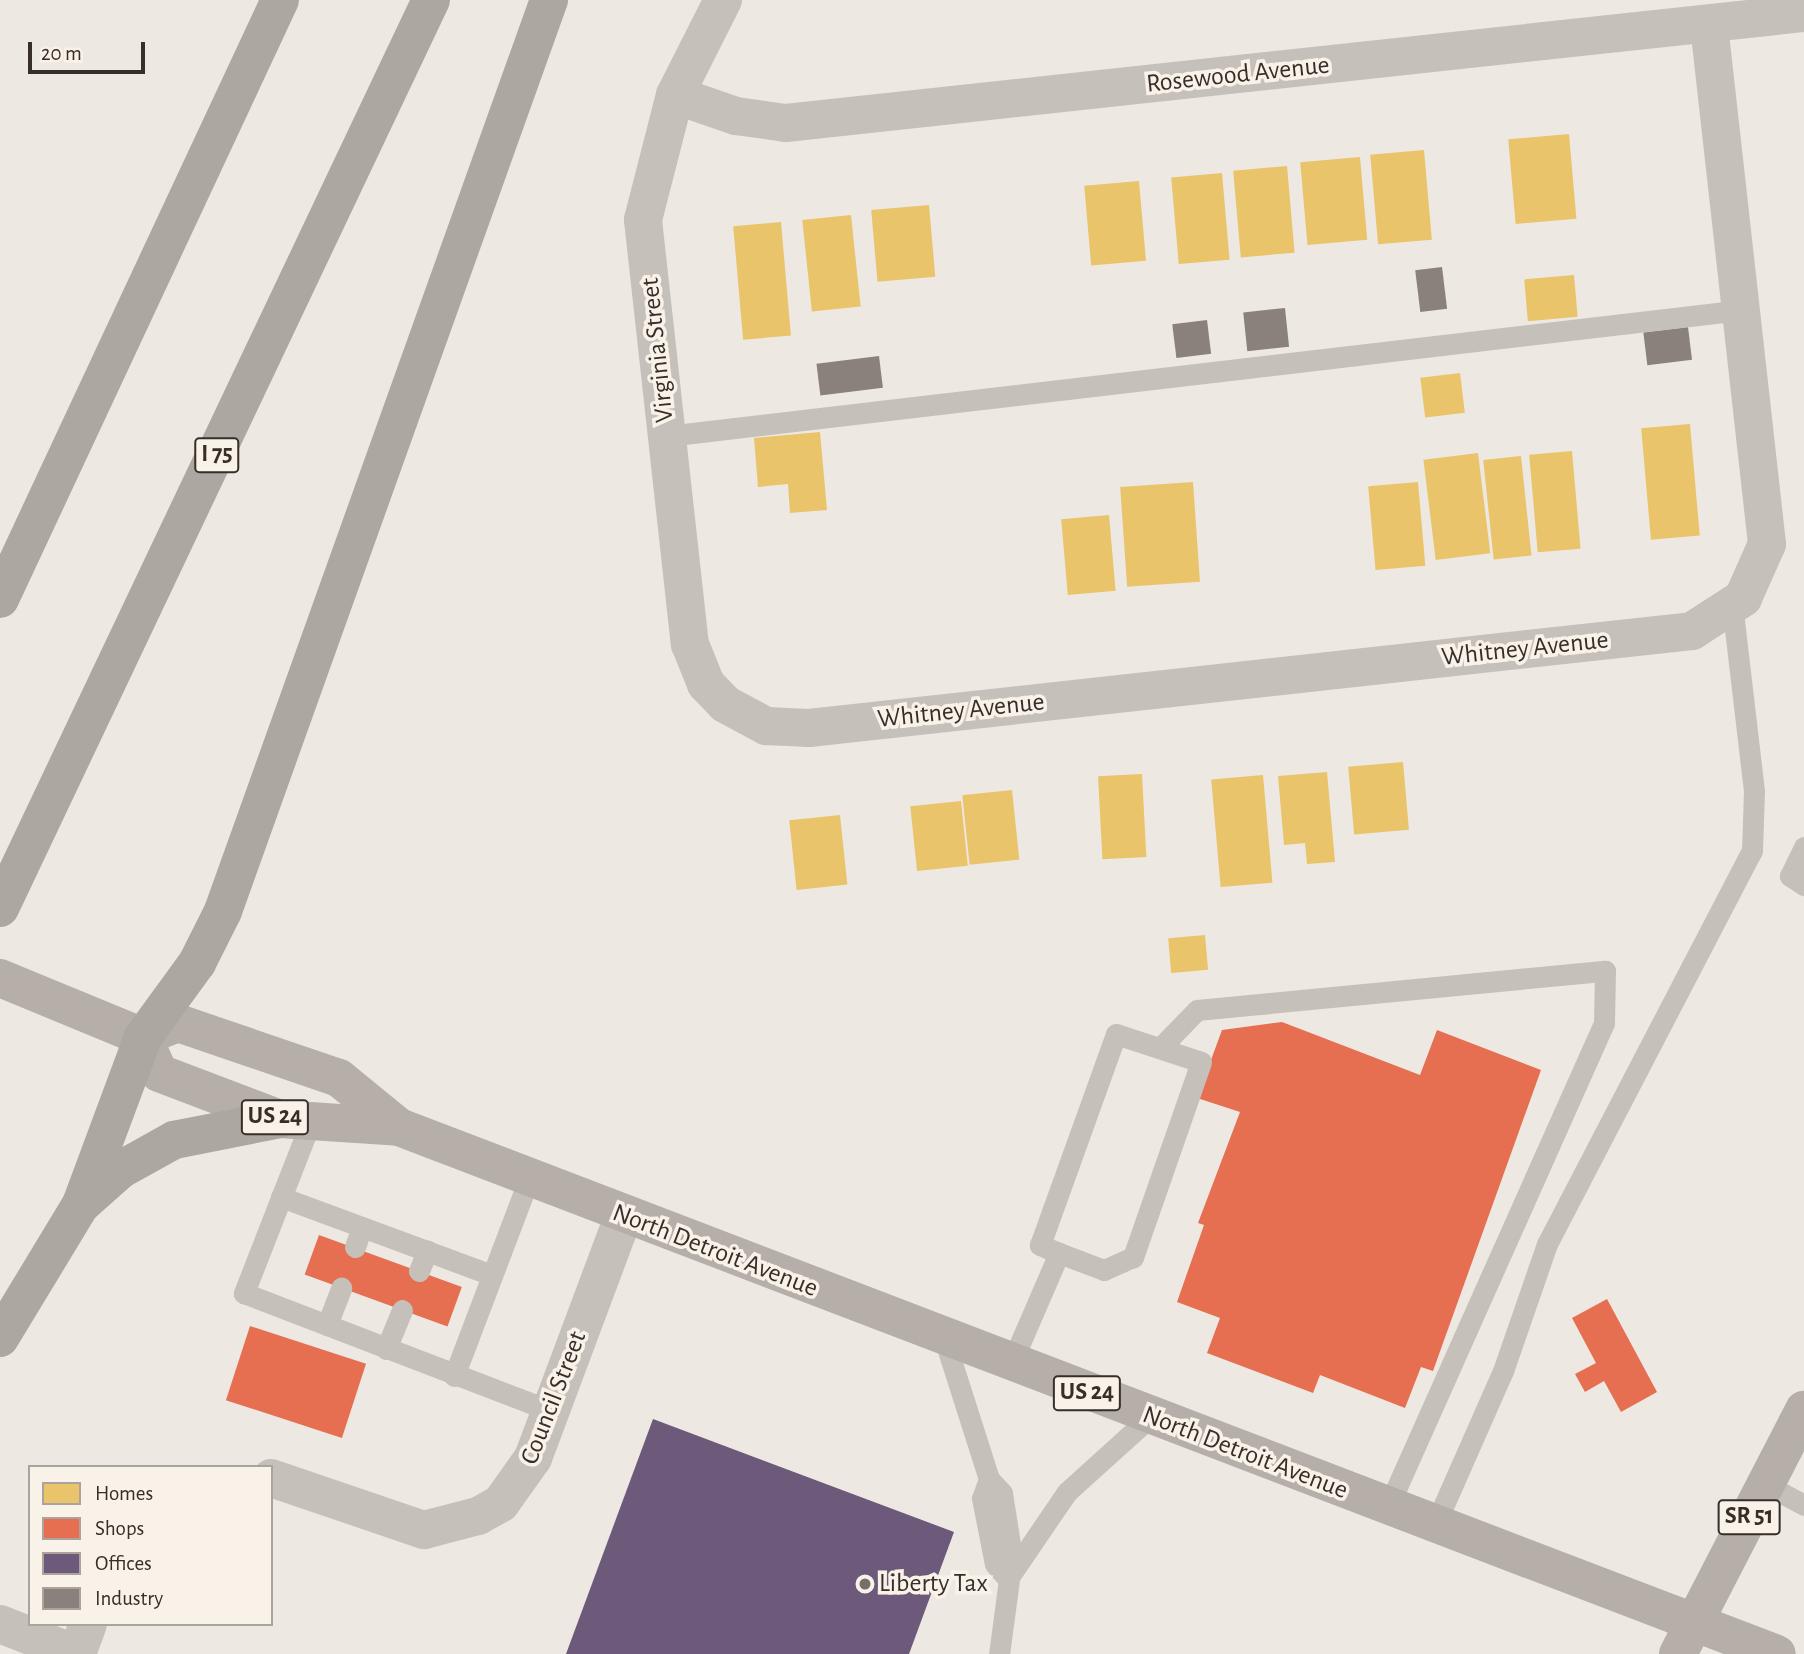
<!DOCTYPE html>
<html>
<head>
<meta charset="utf-8">
<style>
	body { margin:0 }
	#map { position:relative; width:1804px; height:1654px; overflow:hidden; background:#ede8e2; font-family:"Alegreya Sans",sans-serif }
	div>[style] { position:absolute }
	.homes>* { inset:0; background:#e9c46a; transform-origin:0 0 }
	.shops>* { inset:0; background:#e76f51; transform-origin:0 0 }
	.offices>* { inset:0; background:#6d597a }
	.industry>* { inset:0; background:#8a817c; transform-origin:0 0 }
	.service>* { height:21px; margin:-10.5px; padding:0 10.5px; transform-origin:10.5px; border-radius:10.5px; background:#c6c0bb }
	.minor>* { height:38px; margin:-19px; padding:0 19px; transform-origin:19px; border-radius:19px; background:#c6c0bb }
	.primary>* { height:38px; margin:-19px; padding:0 19px; transform-origin:19px; border-radius:19px; background:#b5aea9 }
	.motorway>* { height:38px; margin:-19px; padding:0 19px; transform-origin:19px; border-radius:19px; background:#aca7a1 }
	.dots>* { width:19px; height:19px; translate:-50% -50%; box-sizing:border-box; border:4px solid #f9f2e9; border-radius:50% }
	span { translate:-50% -50%; white-space:nowrap; text-align:center; line-height:1.15; -webkit-text-stroke:7px #f9f2e9; paint-order:stroke }
	.shield-label span { padding:2px 5px; background:#f9f2e9; border:2px solid; border-radius:5px; -webkit-text-stroke-width:0 }
	.shield-label { font-size:24px; color:#372d29; font-weight:700 }
	.street-label { font-size:26px; color:#372d29 }
	.poi-label { font-size:26px; color:#372d29 }
	.left { translate:0 -50%; text-align:left }
	.legend { position:absolute; left:28px; top:1465px; width:245px; height:161px; box-sizing:border-box; background:#f9f2e9; border:2px solid #aba39c; margin:0; padding:9px 12px; list-style:none; font-size:21px; color:#372d29 }
	.legend li { display:flex; align-items:center; gap:14px; height:35px }
	.legend b { width:35px; border:2px solid #aba39c }
	.scale { position:absolute; left:28px; top:42px; width:117px; height:32px; box-sizing:border-box; border:4px solid #372d29; border-top:0; padding-left:9px; font-size:21px; line-height:24px; white-space:nowrap; color:#372d29; -webkit-text-stroke:5px #f9f2e9; paint-order:stroke }
</style>
</head>
<body>
<div id="map">
	<div class="homes">
		<div style="left:1569px;top:134px;width:85px;height:61px;rotate:85deg"></div>
		<div style="left:1424px;top:150px;width:90px;height:54px;rotate:85deg"></div>
		<div style="left:1360px;top:157px;width:83px;height:60px;rotate:85deg"></div>
		<div style="left:1287px;top:166px;width:87px;height:54px;rotate:85deg"></div>
		<div style="left:1222px;top:173px;width:87px;height:51px;rotate:85deg"></div>
		<div style="left:1139px;top:181px;width:80px;height:55px;rotate:85deg"></div>
		<div style="left:929px;top:205px;width:72px;height:58px;rotate:85deg"></div>
		<div style="left:851px;top:215px;width:92px;height:49px;rotate:84deg"></div>
		<div style="left:781px;top:222px;width:114px;height:48px;rotate:85deg"></div>
		<div style="left:1574px;top:275px;width:42px;height:50px;rotate:85deg"></div>
		<div style="left:1460px;top:373px;width:40px;height:40px;rotate:83deg"></div>
		<div style="left:1690px;top:424px;width:112px;height:49px;rotate:85deg"></div>
		<div style="clip-path:polygon(820px 432px,827px 510px,790px 513px,788px 484px,758px 487px,754px 438px)"></div>
		<div style="left:1572px;top:451px;width:98px;height:43px;rotate:85deg"></div>
		<div style="left:1478px;top:453px;width:101px;height:55px;rotate:83deg"></div>
		<div style="left:1521px;top:456px;width:100px;height:38px;rotate:84deg"></div>
		<div style="left:1193px;top:482px;width:100px;height:73px;rotate:86deg"></div>
		<div style="left:1418px;top:482px;width:84px;height:50px;rotate:85deg"></div>
		<div style="left:1109px;top:515px;width:76px;height:48px;rotate:85deg"></div>
		<div style="left:1403px;top:762px;width:68px;height:55px;rotate:85deg"></div>
		<div style="clip-path:polygon(1327px 772px,1335px 862px,1307px 864px,1305px 843px,1284px 845px,1278px 776px)"></div>
		<div style="left:1142px;top:774px;width:83px;height:44px;rotate:87deg"></div>
		<div style="left:1263px;top:775px;width:108px;height:52px;rotate:85deg"></div>
		<div style="left:1012px;top:790px;width:70px;height:50px;rotate:84deg"></div>
		<div style="left:961px;top:801px;width:65px;height:51px;rotate:84deg"></div>
		<div style="left:840px;top:815px;width:70px;height:51px;rotate:84deg"></div>
		<div style="left:1205px;top:935px;width:35px;height:37px;rotate:85deg"></div>
	</div>
	<div class="shops">
		<div style="clip-path:polygon(1282px 1022px,1420px 1075px,1437px 1030px,1541px 1070px,1433px 1371px,1421px 1367px,1405px 1408px,1320px 1375px,1313px 1393px,1207px 1353px,1220px 1318px,1177px 1302px,1204px 1225px,1198px 1223px,1240px 1112px,1197px 1098px,1222px 1030px)"></div>
		<div style="left:319px;top:1235px;width:152px;height:42px;rotate:20deg"></div>
		<div style="clip-path:polygon(1607px 1299px,1657px 1392px,1621px 1412px,1604px 1381px,1585px 1392px,1575px 1374px,1596px 1363px,1572px 1318px)"></div>
		<div style="left:250px;top:1326px;width:122px;height:78px;rotate:18deg"></div>
	</div>
	<div class="offices">
		<div style="clip-path:polygon(653px 1419px,954px 1532px,909px 1654px,566px 1654px)"></div>
	</div>
	<div class="industry">
		<div style="left:1442px;top:267px;width:42px;height:27px;rotate:83deg"></div>
		<div style="left:1285px;top:308px;width:39px;height:42px;rotate:84deg"></div>
		<div style="left:1207px;top:320px;width:34px;height:35px;rotate:83deg"></div>
		<div style="left:1688px;top:327px;width:33px;height:45px;rotate:83deg"></div>
		<div style="left:879px;top:356px;width:32px;height:63px;rotate:83deg"></div>
	</div>
	<div class="service">
		<div style="left:667px;top:436px;width:1081px;rotate:-6.69deg"></div>
		<div style="left:1804px;top:847px;width:32px;rotate:116deg"></div>
		<div style="left:1790px;top:876px;width:17px;rotate:33deg"></div>
		<div style="left:1160px;top:1048px;width:53px;rotate:-45.8deg"></div>
		<div style="left:1197px;top:1010px;width:410px;rotate:-5.5deg"></div>
		<div style="left:1605px;top:971px;width:52px;rotate:91.1deg"></div>
		<div style="left:1604px;top:1023px;width:530px;rotate:114.05deg"></div>
		<div style="left:311px;top:1121px;width:185px;rotate:111.3deg"></div>
		<div style="left:244px;top:1293px;width:329px;rotate:21deg"></div>
		<div style="left:281px;top:1197px;width:225px;rotate:20.3deg"></div>
		<div style="left:355px;top:1247px;width:21px;rotate:-71deg"></div>
		<div style="left:419px;top:1271px;width:22px;rotate:-68deg"></div>
		<div style="left:327px;top:1325px;width:40px;rotate:-69deg"></div>
		<div style="left:944px;top:1338px;width:148px;rotate:72.3deg"></div>
		<div style="left:989px;top:1479px;width:19px;rotate:47deg"></div>
		<div style="left:1002px;top:1493px;width:65px;rotate:81.1deg"></div>
		<div style="left:1012px;top:1557px;width:98px;rotate:97.6deg"></div>
		<div style="left:386px;top:1349px;width:42px;rotate:-67.7deg"></div>
		<div style="left:1011px;top:1364px;width:121px;rotate:-66.6deg"></div>
		<div style="left:1059px;top:1253px;width:21px;rotate:-157deg"></div>
		<div style="left:1040px;top:1245px;width:224px;rotate:-70.2deg"></div>
		<div style="left:1116px;top:1034px;width:89px;rotate:18.2deg"></div>
		<div style="left:1201px;top:1062px;width:207px;rotate:109.2deg"></div>
		<div style="left:1133px;top:1257px;width:32px;rotate:156deg"></div>
		<div style="left:1104px;top:1270px;width:48px;rotate:-159.3deg"></div>
		<div style="left:454px;top:1376px;width:211px;rotate:-69.2deg"></div>
		<div style="left:989px;top:1479px;width:20px;rotate:110deg"></div>
		<div style="left:982px;top:1498px;width:67px;rotate:78.9deg"></div>
		<div style="left:995px;top:1564px;width:18px;rotate:49deg"></div>
		<div style="left:1765px;top:1484px;width:44px;rotate:28.3deg"></div>
		<div style="left:1435px;top:1525px;width:168px;rotate:-66.2deg"></div>
		<div style="left:1503px;top:1371px;width:134px;rotate:-70.9deg"></div>
		<div style="left:1547px;top:1244px;width:443px;rotate:-62.5deg"></div>
		<div style="left:1752px;top:851px;width:60px;rotate:-88.1deg"></div>
		<div style="left:1754px;top:791px;width:187px;rotate:-96.7deg"></div>
		<div style="left:1011px;top:1574px;width:99px;rotate:-55.7deg"></div>
		<div style="left:1067px;top:1492px;width:112px;rotate:-42.1deg"></div>
	</div>
	<div class="minor">
		<div style="left:723px;top:0;width:106px;rotate:116.8deg"></div>
		<div style="left:675px;top:95px;width:129px;rotate:104.4deg"></div>
		<div style="left:643px;top:220px;width:427px;rotate:83.7deg"></div>
		<div style="left:690px;top:644px;width:43px;rotate:68.2deg"></div>
		<div style="left:706px;top:684px;width:28px;rotate:46deg"></div>
		<div style="left:725px;top:704px;width:47px;rotate:28.2deg"></div>
		<div style="left:766px;top:726px;width:43px;rotate:2.7deg"></div>
		<div style="left:809px;top:728px;width:888px;rotate:-6.27deg"></div>
		<div style="left:1692px;top:631px;width:61px;rotate:-32.9deg"></div>
		<div style="left:1743px;top:598px;width:59px;rotate:-66deg"></div>
		<div style="left:1767px;top:544px;width:522px;rotate:-96.38deg"></div>
		<div style="left:675px;top:95px;width:65px;rotate:19deg"></div>
		<div style="left:736px;top:116px;width:50px;rotate:8deg"></div>
		<div style="left:786px;top:123px;width:1024px;rotate:-6.17deg"></div>
		<div style="left:271px;top:1478px;width:162px;rotate:18.8deg"></div>
		<div style="left:424px;top:1530px;width:56px;rotate:-14.5deg"></div>
		<div style="left:478px;top:1516px;width:26px;rotate:-29deg"></div>
		<div style="left:501px;top:1503px;width:55px;rotate:-54.6deg"></div>
		<div style="left:533px;top:1458px;width:257px;rotate:-69.5deg"></div>
		<div style="left:0;top:1624px;width:82px;rotate:21.5deg"></div>
		<div style="left:77px;top:1654px;width:32px;rotate:-70deg"></div>
	</div>
	<div class="primary">
		<div style="left:0;top:978px;width:155px;rotate:22.4deg"></div>
		<div style="left:143px;top:1037px;width:39px;rotate:66deg"></div>
		<div style="left:159px;top:1073px;width:129px;rotate:20.8deg"></div>
		<div style="left:280px;top:1119px;width:119px;rotate:3.8deg"></div>
		<div style="left:143px;top:1037px;width:38px;rotate:-22deg"></div>
		<div style="left:178px;top:1023px;width:170px;rotate:18.9deg"></div>
		<div style="left:339px;top:1078px;width:77px;rotate:39.2deg"></div>
		<div style="left:399px;top:1127px;width:1475px;rotate:20.93deg"></div>
		<div style="left:1678px;top:1654px;width:275px;rotate:-62.7deg"></div>
	</div>
	<div class="motorway">
		<div style="left:0;top:599px;width:661px;rotate:-64.95deg"></div>
		<div style="left:0;top:908px;width:1005px;rotate:-64.61deg"></div>
		<div style="left:83px;top:1203px;width:50px;rotate:-41.7deg"></div>
		<div style="left:120px;top:1170px;width:62px;rotate:-29.1deg"></div>
		<div style="left:174px;top:1140px;width:108px;rotate:-11.2deg"></div>
		<div style="left:0;top:1338px;width:157px;rotate:-58.8deg"></div>
		<div style="left:81px;top:1204px;width:178px;rotate:-69.6deg"></div>
		<div style="left:143px;top:1037px;width:92px;rotate:-53.9deg"></div>
		<div style="left:197px;top:963px;width:58px;rotate:-63.4deg"></div>
		<div style="left:223px;top:911px;width:968px;rotate:-70.31deg"></div>
	</div>
	<div class="dots">
		<div style="left:865px;top:1584px;background:#776e6a"></div>
	</div>
	<div class="shield-label">
		<span style="left:217px;top:455px">I 75</span>
		<span style="left:275px;top:1117px">US 24</span>
		<span style="left:1087px;top:1393px">US 24</span>
		<span style="left:1749px;top:1517px">SR 51</span>
	</div>
	<div class="street-label">
		<span style="left:1238px;top:75px;rotate:-6deg">Rosewood Avenue</span>
		<span style="left:658px;top:350px;rotate:-96deg">Virginia Street</span>
		<span style="left:1525px;top:649px;rotate:-6deg">Whitney Avenue</span>
		<span style="left:961px;top:711px;rotate:-6deg">Whitney Avenue</span>
		<span style="left:715px;top:1251px;rotate:21deg">North Detroit Avenue</span>
		<span style="left:554px;top:1398px;rotate:-69deg">Council Street</span>
		<span style="left:1245px;top:1453px;rotate:21deg">North Detroit Avenue</span>
	</div>
	<div class="poi-label">
		<span class="left" style="left:879px;top:1584px">Liberty Tax</span>
	</div>
	<ul class="legend">
	<li><b style="height:19px;background:#e9c46a"></b>Homes</li>
	<li><b style="height:19px;background:#e76f51"></b>Shops</li>
	<li><b style="height:19px;background:#6d597a"></b>Offices</li>
	<li><b style="height:19px;background:#8a817c"></b>Industry</li>
	</ul>
	<div class="scale">20 m</div>
</div>
</body>
</html>
